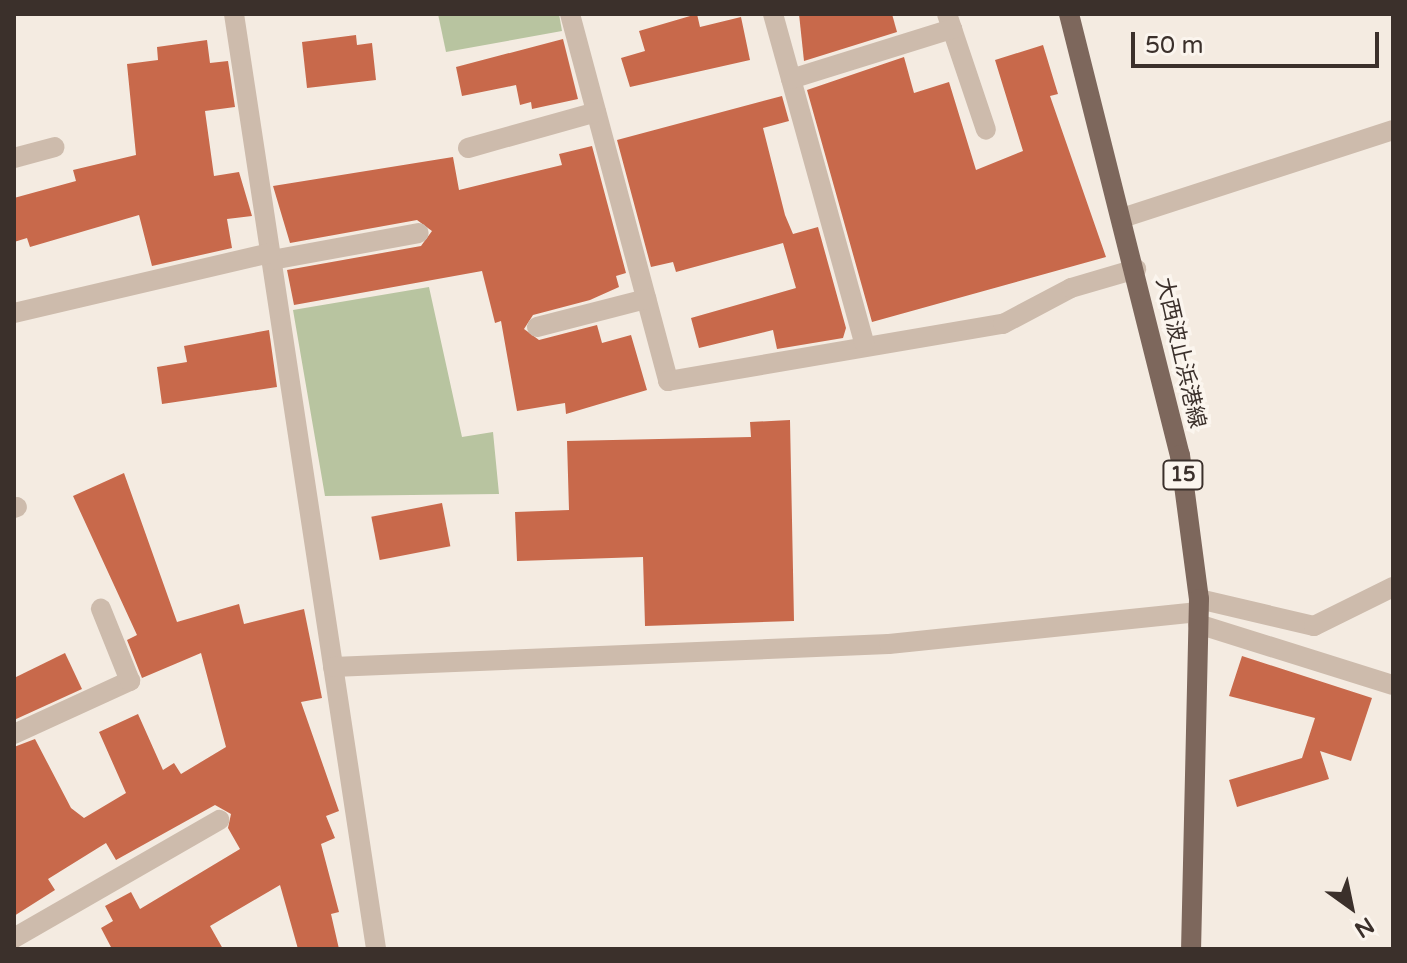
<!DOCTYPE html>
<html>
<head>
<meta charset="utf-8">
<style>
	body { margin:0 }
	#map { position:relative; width:1407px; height:963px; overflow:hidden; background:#f4ebe1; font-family:"Varela Round","Noto Sans JP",sans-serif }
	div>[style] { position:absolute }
	.green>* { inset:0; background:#b8c4a0 }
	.building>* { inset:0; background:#c8694b; transform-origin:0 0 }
	.minor>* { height:20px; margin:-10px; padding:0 10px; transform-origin:10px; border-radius:10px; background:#cdbbac }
	.major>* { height:20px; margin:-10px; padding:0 10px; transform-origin:10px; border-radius:10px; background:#7d675c }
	span { translate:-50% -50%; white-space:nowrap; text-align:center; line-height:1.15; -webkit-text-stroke:7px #fbf5ee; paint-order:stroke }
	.shield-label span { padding:2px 6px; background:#fbf5ee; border:2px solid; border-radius:6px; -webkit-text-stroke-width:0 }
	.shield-label { font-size:20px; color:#3b302b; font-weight:700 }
	.street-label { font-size:22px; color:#3b302b }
	.frame { position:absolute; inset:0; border:16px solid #3b302b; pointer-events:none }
	.north { position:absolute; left:1311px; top:867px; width:80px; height:80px; -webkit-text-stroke:6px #fbf5ee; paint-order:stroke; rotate:147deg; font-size:22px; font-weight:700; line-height:32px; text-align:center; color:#3b302b }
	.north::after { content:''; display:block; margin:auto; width:28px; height:36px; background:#3b302b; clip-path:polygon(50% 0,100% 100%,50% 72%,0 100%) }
	.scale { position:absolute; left:1131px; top:32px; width:248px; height:36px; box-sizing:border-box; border:4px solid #3b302b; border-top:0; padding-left:10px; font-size:24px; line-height:28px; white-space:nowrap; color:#3b302b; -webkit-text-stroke:6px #fbf5ee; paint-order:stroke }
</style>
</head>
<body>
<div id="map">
	<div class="green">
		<div style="clip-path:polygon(438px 14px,559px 14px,562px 31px,446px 52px)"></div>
		<div style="clip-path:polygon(429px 287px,462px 437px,493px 432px,499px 494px,325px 496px,293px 310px)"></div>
	</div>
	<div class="building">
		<div style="clip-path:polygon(697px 14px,700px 27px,741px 17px,750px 60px,630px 87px,621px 58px,645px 51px,639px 31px)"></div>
		<div style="clip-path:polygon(799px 14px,892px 14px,897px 32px,804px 61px)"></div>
		<div style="clip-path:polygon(356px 35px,357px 45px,372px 43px,376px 80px,307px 88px,302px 42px)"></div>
		<div style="clip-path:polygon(563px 39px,578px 99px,532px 109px,531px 102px,520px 105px,516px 85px,462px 96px,456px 67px)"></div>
		<div style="clip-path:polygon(207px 40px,210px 63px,228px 61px,235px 107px,205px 111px,214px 176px,239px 172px,252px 216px,227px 219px,232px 248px,152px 266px,139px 215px,30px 247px,27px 238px,14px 242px,14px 198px,76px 181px,73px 170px,136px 155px,127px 64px,158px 60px,157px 47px)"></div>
		<div style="clip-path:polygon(1043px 45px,1058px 94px,1050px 96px,1106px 257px,872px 322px,807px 90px,904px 57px,914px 93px,949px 82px,976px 170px,1023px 151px,995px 60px)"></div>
		<div style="clip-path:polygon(782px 96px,789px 121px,763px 128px,785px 215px,793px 234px,818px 227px,846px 328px,843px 338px,777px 349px,773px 330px,699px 348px,691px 318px,796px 288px,783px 243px,676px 272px,673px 262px,651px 267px,617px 140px)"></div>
		<div style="clip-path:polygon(592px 146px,626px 273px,616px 276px,619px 287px,590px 300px,533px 315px,524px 329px,539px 340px,597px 325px,602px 343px,631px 335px,647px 390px,566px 414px,565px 403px,517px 411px,501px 321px,495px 323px,482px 271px,294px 305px,287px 270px,421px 246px,432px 231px,417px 220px,290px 243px,273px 186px,453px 157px,459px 190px,562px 165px,559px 154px)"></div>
		<div style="clip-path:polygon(269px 330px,277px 387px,162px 404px,157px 367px,187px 362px,184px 346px)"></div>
		<div style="clip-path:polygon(790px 420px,794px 621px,645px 626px,643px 557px,517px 561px,515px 512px,569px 510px,567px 441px,751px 437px,750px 422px)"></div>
		<div style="clip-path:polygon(124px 473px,177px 622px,239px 604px,244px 624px,304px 609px,322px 698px,301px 702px,339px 811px,326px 816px,335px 838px,321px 844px,339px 912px,331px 914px,339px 949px,298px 949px,280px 885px,210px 926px,223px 949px,112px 949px,101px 928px,113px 921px,105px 906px,131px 892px,140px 909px,240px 849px,228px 828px,231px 814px,215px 805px,116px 860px,106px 843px,48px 879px,55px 890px,14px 916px,14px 747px,35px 739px,71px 808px,84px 818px,126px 793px,99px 732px,138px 714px,163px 770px,174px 763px,181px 774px,226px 747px,201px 653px,142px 678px,127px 640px,137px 635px,73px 496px)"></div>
		<div style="left:442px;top:503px;width:44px;height:72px;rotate:79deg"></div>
		<div style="clip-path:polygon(65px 653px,82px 689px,14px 720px,14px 678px)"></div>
		<div style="clip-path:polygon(1242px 656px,1372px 698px,1351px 761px,1320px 751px,1329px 779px,1237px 807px,1229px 780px,1302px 758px,1315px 718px,1229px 696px)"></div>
	</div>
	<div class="minor">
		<div style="left:234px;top:14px;width:946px;rotate:81.36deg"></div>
		<div style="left:570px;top:14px;width:380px;rotate:75deg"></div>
		<div style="left:668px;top:381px;width:340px;rotate:-9.7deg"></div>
		<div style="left:1003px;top:324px;width:77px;rotate:-27.9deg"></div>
		<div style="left:1071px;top:288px;width:68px;rotate:-16.3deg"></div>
		<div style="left:773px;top:14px;width:341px;rotate:74.5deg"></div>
		<div style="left:947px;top:14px;width:122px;rotate:71.4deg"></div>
		<div style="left:791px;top:79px;width:169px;rotate:-17.3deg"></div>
		<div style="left:468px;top:148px;width:133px;rotate:-15.7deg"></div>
		<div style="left:14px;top:158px;width:42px;rotate:-15deg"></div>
		<div style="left:1122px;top:218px;width:285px;rotate:-18deg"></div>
		<div style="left:272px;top:260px;width:149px;rotate:-10.4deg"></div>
		<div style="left:14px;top:313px;width:263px;rotate:-13.2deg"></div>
		<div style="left:537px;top:327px;width:113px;rotate:-14.4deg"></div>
		<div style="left:14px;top:508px;width:3px;rotate:-18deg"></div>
		<div style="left:1199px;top:599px;width:118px;rotate:13.2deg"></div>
		<div style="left:1314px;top:626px;width:88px;rotate:-26.3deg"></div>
		<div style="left:1198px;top:624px;width:204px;rotate:17.4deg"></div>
		<div style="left:333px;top:667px;width:556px;rotate:-2.37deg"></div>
		<div style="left:889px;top:644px;width:311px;rotate:-5.9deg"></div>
		<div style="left:14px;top:734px;width:128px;rotate:-24.6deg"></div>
		<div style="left:130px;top:681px;width:78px;rotate:-111.9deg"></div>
		<div style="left:14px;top:938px;width:237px;rotate:-29.9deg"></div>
	</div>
	<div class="major">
		<div style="left:1069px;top:14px;width:455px;rotate:75.9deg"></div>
		<div style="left:1180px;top:455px;width:145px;rotate:82.5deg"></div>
		<div style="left:1199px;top:599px;width:350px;rotate:91.3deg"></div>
	</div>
	<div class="shield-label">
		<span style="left:1183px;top:475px">15</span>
	</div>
	<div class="street-label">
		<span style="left:1180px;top:353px;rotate:77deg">大西波止浜港線</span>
	</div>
	<div class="frame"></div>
	<div class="north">N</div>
	<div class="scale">50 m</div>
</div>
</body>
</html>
